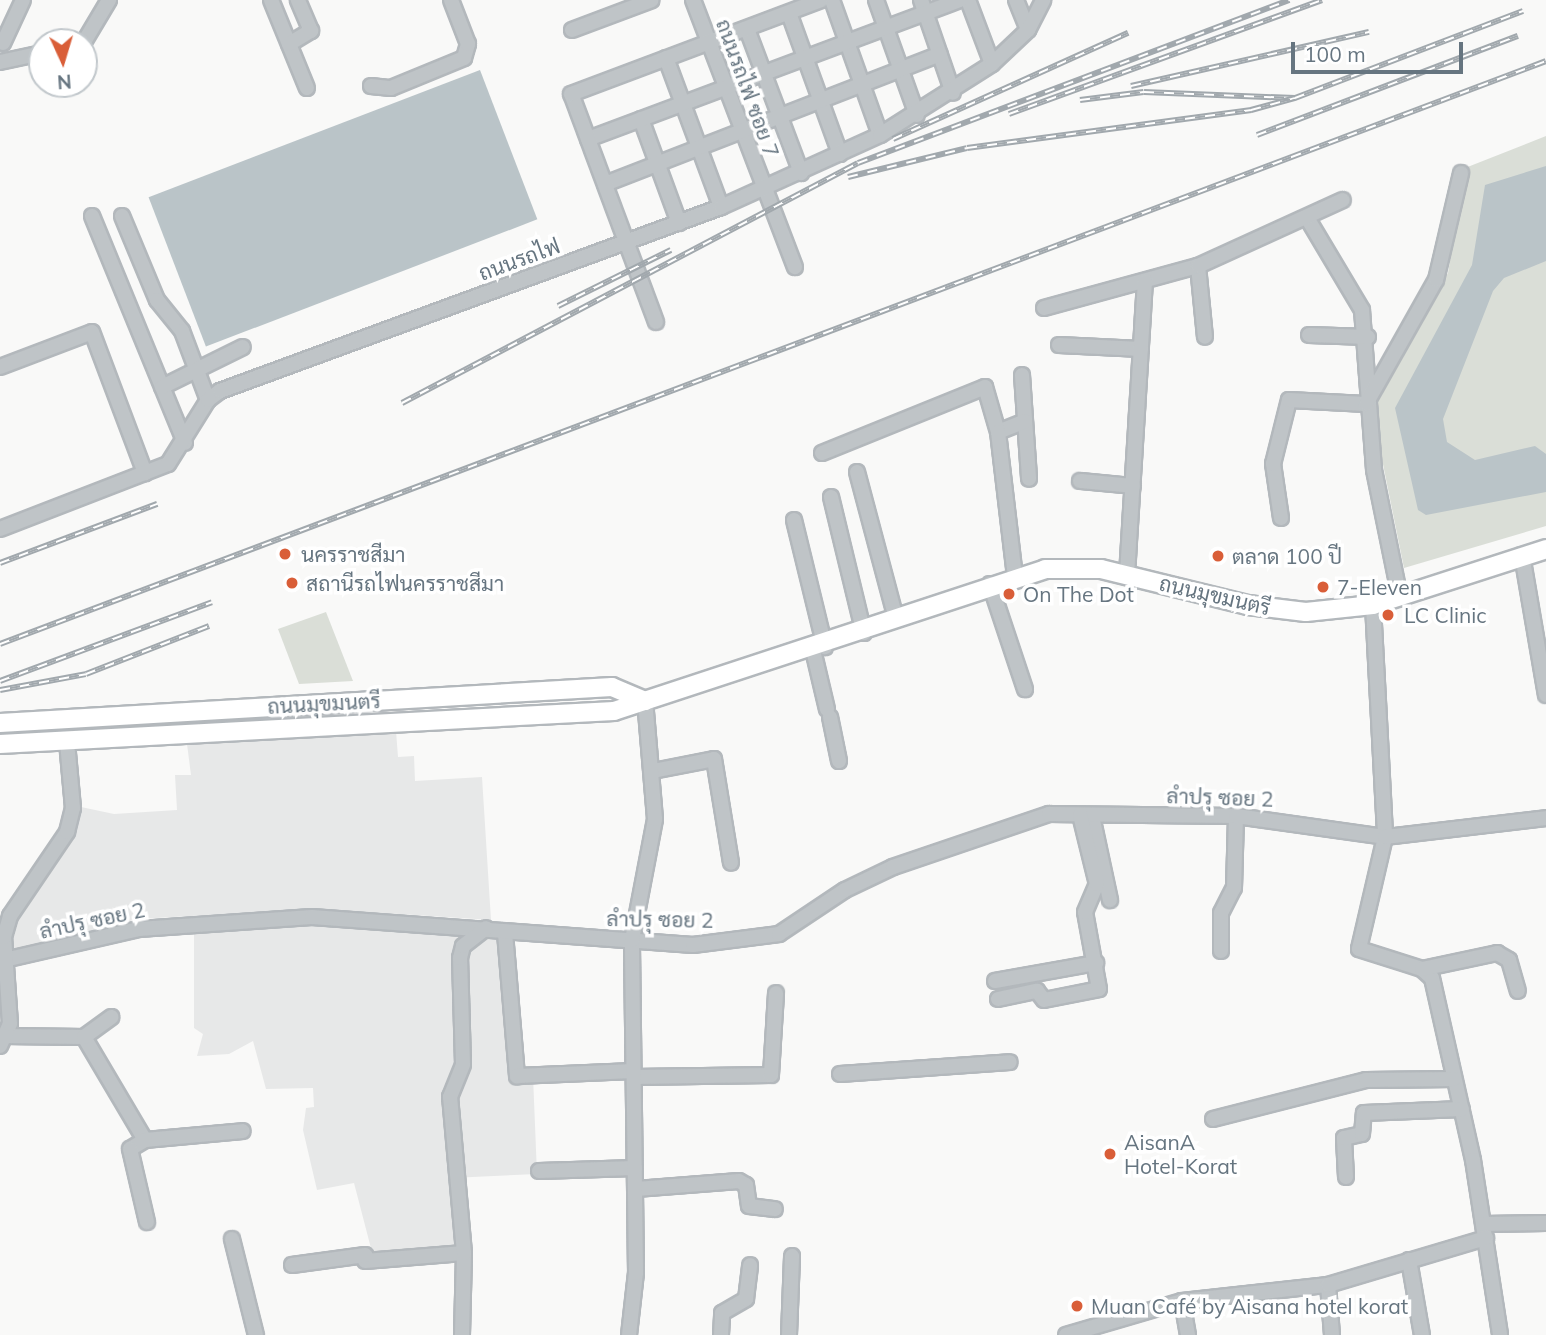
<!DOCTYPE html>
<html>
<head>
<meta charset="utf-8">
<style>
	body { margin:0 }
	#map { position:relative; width:1546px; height:1335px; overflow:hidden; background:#f9f9f8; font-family:Mulish,Sarabun,sans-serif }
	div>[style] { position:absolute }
	.built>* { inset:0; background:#e7e8e8 }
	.green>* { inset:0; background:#daded7 }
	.water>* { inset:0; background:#bac4c8; transform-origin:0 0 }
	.roads { filter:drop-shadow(2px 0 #b3b8bc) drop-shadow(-2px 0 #b3b8bc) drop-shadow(0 2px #b3b8bc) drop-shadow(0 -2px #b3b8bc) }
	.minor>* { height:14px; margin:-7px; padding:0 7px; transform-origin:7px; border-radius:7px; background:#bfc4c7 }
	.major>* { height:18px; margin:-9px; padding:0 9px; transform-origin:9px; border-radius:9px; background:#fff }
	.rail>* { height:6px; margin-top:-3px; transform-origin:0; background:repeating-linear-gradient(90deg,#fff 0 10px,#a1a8ad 0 20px); box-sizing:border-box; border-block:2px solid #a1a8ad }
	.dots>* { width:19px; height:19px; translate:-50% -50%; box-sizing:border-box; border:4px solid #fff; border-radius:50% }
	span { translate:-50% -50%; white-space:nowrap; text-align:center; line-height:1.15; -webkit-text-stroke:7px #fff; paint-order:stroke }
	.street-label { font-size:21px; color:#667580 }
	.poi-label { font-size:21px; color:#667580 }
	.left { translate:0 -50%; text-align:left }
	.north { position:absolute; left:28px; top:28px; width:70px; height:70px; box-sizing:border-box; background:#fff; border:2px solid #c2c8cc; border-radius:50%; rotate:176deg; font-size:19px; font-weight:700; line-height:28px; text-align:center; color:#667580 }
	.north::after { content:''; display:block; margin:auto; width:24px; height:32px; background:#d95e38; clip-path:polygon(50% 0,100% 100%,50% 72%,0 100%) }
	.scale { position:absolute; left:1291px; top:42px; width:172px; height:32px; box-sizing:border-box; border:4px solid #667580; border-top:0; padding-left:9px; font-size:21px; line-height:24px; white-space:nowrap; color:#667580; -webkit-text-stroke:5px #fff; paint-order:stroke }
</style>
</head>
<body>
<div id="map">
	<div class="built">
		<div style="clip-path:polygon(396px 731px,398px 757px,414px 756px,415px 781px,482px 777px,491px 920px,322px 909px,137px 919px,10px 954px,19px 912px,73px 832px,81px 807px,114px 814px,177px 810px,175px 775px,191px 775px,187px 744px)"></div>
		<div style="clip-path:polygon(333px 925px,420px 927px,501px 939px,511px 1081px,533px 1076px,537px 1174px,451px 1178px,458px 1248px,373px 1256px,354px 1183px,317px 1190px,303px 1130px,306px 1108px,314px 1107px,313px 1088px,266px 1089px,253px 1041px,229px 1054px,197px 1056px,203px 1034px,194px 1028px,194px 930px)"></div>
	</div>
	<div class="green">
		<div style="clip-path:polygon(1546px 136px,1546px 526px,1404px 568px,1371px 405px,1448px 273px,1465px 168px)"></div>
		<div style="clip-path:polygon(326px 612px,353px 681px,299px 684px,278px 629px)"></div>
	</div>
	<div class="water">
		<div style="left:480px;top:70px;width:160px;height:355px;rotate:69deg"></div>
		<div style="clip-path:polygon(1546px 166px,1546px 261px,1504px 278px,1493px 291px,1443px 419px,1447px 442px,1475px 460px,1535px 446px,1546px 454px,1546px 492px,1426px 515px,1418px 510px,1395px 408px,1472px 265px,1485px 185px)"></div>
	</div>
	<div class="roads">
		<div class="minor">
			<div style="left:271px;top:0;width:95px;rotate:67.8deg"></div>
			<div style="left:693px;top:0;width:286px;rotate:69.1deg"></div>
			<div style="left:832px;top:0;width:143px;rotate:70.4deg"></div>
			<div style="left:876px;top:0;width:122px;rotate:70.4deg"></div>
			<div style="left:921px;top:0;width:98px;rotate:71deg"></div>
			<div style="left:968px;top:0;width:68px;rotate:69.4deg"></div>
			<div style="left:1016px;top:0;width:32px;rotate:68deg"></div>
			<div style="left:789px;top:13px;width:150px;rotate:70.1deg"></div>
			<div style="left:747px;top:29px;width:154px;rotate:69.4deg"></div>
			<div style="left:572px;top:30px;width:85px;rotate:-20.6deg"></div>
			<div style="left:84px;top:42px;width:49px;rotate:-59.2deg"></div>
			<div style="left:3px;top:43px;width:47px;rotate:-65.1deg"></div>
			<div style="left:289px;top:44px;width:26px;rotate:-31deg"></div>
			<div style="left:311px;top:31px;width:34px;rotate:-113deg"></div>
			<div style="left:666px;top:58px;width:159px;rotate:69.7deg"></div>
			<div style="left:0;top:62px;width:43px;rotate:-12.1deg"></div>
			<div style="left:371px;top:86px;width:20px;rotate:6deg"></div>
			<div style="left:391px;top:88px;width:79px;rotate:-22.3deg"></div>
			<div style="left:464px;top:58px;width:15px;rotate:-74deg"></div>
			<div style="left:468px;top:44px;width:47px;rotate:-111.1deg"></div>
			<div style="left:641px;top:119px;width:111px;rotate:69.9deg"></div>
			<div style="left:588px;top:139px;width:397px;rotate:-20.5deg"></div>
			<div style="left:605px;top:184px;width:359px;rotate:-21.2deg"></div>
			<div style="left:92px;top:216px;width:245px;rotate:67.7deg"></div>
			<div style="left:122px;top:216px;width:91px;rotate:67.4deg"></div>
			<div style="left:157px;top:300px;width:40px;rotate:51deg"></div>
			<div style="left:182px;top:331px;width:74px;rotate:69.4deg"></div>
			<div style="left:1309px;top:221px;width:104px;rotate:59.2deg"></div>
			<div style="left:1362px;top:310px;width:160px;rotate:85.7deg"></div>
			<div style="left:1374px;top:470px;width:131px;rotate:78.5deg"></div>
			<div style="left:1198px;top:266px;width:71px;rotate:84.4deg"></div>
			<div style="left:1044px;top:308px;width:160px;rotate:-15.3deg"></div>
			<div style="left:1198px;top:266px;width:159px;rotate:-24.5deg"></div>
			<div style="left:656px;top:322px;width:243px;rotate:-110.4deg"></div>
			<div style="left:571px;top:94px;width:267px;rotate:-20.6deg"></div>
			<div style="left:1309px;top:335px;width:59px;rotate:1.9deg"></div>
			<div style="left:1059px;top:345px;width:82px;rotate:2.8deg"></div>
			<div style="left:0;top:367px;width:98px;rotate:-20.8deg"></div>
			<div style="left:92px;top:332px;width:151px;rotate:69.4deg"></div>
			<div style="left:1022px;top:375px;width:104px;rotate:86.1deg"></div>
			<div style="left:162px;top:387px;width:90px;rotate:-26.3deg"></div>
			<div style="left:998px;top:432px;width:29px;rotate:-22deg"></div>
			<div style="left:822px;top:453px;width:176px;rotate:-22deg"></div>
			<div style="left:985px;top:387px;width:47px;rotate:73.9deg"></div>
			<div style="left:998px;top:432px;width:145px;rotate:83.3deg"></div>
			<div style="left:857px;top:472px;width:152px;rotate:75.1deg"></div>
			<div style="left:1080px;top:481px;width:53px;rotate:5.4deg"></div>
			<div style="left:831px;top:497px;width:140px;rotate:76.4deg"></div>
			<div style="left:1281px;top:518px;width:55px;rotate:-98.4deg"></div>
			<div style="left:1273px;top:464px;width:66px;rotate:-76deg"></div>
			<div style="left:1289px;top:400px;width:77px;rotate:3deg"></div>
			<div style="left:1366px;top:404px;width:142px;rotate:-60.6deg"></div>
			<div style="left:1436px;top:280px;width:110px;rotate:-76.8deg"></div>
			<div style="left:794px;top:520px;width:131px;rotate:76.3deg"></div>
			<div style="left:0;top:529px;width:180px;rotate:-21.2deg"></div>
			<div style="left:168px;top:464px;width:75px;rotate:-58deg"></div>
			<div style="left:208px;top:400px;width:15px;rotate:-37deg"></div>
			<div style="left:220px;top:391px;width:534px;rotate:-20.17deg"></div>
			<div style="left:721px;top:207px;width:175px;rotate:-24.4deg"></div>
			<div style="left:880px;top:135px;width:133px;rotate:-32.4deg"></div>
			<div style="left:992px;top:64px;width:50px;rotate:-43.4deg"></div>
			<div style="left:1028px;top:30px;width:34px;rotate:-63deg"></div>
			<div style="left:1522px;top:555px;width:142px;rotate:80.3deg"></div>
			<div style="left:1127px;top:575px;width:294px;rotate:-86.5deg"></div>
			<div style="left:990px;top:584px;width:111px;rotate:71.6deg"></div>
			<div style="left:1373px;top:605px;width:232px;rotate:87deg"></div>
			<div style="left:1385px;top:837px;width:115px;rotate:103.1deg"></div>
			<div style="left:1359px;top:949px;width:66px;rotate:17.6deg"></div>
			<div style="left:1422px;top:969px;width:13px;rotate:42deg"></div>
			<div style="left:1432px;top:978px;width:187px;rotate:77.3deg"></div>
			<div style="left:1473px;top:1160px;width:177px;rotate:81.2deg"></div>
			<div style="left:813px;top:650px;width:61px;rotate:76.7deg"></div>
			<div style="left:830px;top:717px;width:45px;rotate:78.4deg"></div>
			<div style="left:653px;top:771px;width:62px;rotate:-11.1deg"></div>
			<div style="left:714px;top:759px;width:105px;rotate:80.7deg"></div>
			<div style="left:1092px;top:816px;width:86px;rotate:77.9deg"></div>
			<div style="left:505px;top:933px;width:144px;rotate:85.2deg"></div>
			<div style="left:517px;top:1076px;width:116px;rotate:-2.5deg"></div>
			<div style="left:1221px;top:951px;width:38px;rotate:-90deg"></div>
			<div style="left:1221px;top:913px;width:28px;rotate:-63deg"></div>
			<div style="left:1234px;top:888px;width:72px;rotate:-88.4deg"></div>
			<div style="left:0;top:961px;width:143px;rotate:-13deg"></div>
			<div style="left:139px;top:929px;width:173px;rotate:-4deg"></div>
			<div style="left:312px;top:917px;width:382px;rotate:4.2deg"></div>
			<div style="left:693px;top:945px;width:87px;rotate:-7.3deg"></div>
			<div style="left:779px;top:934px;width:79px;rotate:-33.7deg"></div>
			<div style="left:845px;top:890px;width:53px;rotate:-25.6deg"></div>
			<div style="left:893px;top:867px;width:165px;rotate:-18.8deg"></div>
			<div style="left:1049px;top:814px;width:187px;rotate:0.6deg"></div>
			<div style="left:1236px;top:816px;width:150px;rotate:8deg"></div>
			<div style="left:1385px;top:837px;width:162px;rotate:-6.7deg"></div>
			<div style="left:1422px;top:969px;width:77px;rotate:-12deg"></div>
			<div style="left:1497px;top:953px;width:14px;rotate:30deg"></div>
			<div style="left:1509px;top:960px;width:32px;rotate:74deg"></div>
			<div style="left:995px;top:981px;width:103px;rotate:-10.1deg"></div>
			<div style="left:998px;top:999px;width:40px;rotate:-12deg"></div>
			<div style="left:1037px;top:991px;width:11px;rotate:52deg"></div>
			<div style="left:1044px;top:1000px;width:56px;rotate:-11.3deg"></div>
			<div style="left:1099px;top:989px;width:78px;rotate:-100.3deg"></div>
			<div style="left:1085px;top:912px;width:30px;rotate:-67deg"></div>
			<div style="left:1097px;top:884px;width:71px;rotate:-103.8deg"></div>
			<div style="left:5px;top:1036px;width:79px;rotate:0.7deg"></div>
			<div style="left:84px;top:1037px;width:120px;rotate:59.4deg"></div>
			<div style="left:145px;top:1140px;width:98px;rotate:-5.2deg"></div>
			<div style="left:84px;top:1037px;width:34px;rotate:-36deg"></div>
			<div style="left:0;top:1046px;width:24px;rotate:-66deg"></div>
			<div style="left:10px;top:1024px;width:87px;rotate:-93.9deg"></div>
			<div style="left:4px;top:937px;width:22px;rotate:-74deg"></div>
			<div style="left:10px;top:916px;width:102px;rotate:-55.8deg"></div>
			<div style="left:67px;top:832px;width:25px;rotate:-76deg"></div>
			<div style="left:73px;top:808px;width:66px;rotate:-95.2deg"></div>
			<div style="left:840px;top:1074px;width:170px;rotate:-4deg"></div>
			<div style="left:634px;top:1077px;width:137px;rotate:-0.8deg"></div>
			<div style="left:771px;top:1075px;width:82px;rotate:-86.5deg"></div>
			<div style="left:1213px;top:1119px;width:158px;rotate:-14.3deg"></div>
			<div style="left:1366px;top:1080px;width:88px;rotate:-0.7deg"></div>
			<div style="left:145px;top:1140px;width:17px;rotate:149deg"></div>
			<div style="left:130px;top:1149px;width:75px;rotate:76.9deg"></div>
			<div style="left:539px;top:1171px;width:96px;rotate:-1.8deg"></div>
			<div style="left:1346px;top:1177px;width:39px;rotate:-93deg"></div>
			<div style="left:1344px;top:1138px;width:18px;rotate:-13deg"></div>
			<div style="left:1362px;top:1134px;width:21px;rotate:-85deg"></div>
			<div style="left:1364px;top:1113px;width:98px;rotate:-2.3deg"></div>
			<div style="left:636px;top:1189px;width:103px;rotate:-4.4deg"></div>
			<div style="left:739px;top:1181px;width:8px;rotate:30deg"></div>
			<div style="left:746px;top:1185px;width:21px;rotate:82deg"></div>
			<div style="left:749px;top:1206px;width:26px;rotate:7deg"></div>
			<div style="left:1484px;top:1224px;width:62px;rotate:-0.9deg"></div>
			<div style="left:232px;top:1239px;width:99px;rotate:76deg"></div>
			<div style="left:1409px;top:1260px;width:76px;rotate:80.2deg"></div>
			<div style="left:365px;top:1261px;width:99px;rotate:-4.6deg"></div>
			<div style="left:292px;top:1265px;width:74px;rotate:-7.8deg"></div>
			<div style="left:1328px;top:1285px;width:50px;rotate:85.4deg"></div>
			<div style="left:1182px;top:1301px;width:35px;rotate:80deg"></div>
			<div style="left:462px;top:1335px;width:82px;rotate:-88.6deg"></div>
			<div style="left:464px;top:1253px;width:157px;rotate:-95.1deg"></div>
			<div style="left:450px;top:1097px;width:35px;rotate:-68deg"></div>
			<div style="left:463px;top:1064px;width:106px;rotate:-91.6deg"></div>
			<div style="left:460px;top:958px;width:12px;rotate:-76deg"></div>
			<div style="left:463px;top:946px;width:29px;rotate:-38deg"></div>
			<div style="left:629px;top:1335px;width:62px;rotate:-83.6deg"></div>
			<div style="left:636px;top:1273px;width:333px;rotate:-90.7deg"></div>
			<div style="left:632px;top:940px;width:123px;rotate:-79.2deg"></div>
			<div style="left:655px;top:819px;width:118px;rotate:-94.8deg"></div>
			<div style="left:721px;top:1335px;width:22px;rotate:-87deg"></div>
			<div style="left:722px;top:1313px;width:28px;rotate:-30deg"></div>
			<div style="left:746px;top:1299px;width:34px;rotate:-83deg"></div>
			<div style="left:789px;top:1335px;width:79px;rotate:-87.8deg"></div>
			<div style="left:1066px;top:1335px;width:121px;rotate:-16.3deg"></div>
			<div style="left:1182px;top:1301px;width:147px;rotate:-6.3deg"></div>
			<div style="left:1328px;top:1285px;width:165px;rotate:-16.6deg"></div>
		</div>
		<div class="major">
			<div style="left:0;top:723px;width:613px;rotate:-3.37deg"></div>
			<div style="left:612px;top:687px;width:36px;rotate:23deg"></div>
			<div style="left:0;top:744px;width:615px;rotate:-3.08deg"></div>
			<div style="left:614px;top:711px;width:454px;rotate:-18.2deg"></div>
			<div style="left:1045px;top:569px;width:56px"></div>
			<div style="left:1101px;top:569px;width:151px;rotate:13.8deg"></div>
			<div style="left:1248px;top:605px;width:58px;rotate:6.9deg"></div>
			<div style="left:1306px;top:612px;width:67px;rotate:-6deg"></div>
			<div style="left:1373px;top:605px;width:182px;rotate:-17.9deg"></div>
		</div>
	</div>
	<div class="rail">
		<div style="left:1131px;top:86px;width:244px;rotate:-12.8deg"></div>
		<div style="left:1080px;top:100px;width:64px;rotate:-7.1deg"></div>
		<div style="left:1144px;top:92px;width:151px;rotate:2.3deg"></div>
		<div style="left:1295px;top:98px;width:244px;rotate:-20.9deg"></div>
		<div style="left:1009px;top:114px;width:333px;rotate:-20deg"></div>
		<div style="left:1257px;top:135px;width:279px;rotate:-20.8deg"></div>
		<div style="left:893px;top:139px;width:258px;rotate:-24.3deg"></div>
		<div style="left:848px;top:177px;width:122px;rotate:-13.7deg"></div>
		<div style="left:967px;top:148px;width:287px;rotate:-7.6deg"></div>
		<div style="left:1251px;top:110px;width:46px;rotate:-15.3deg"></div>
		<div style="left:558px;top:306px;width:126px;rotate:-26.4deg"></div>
		<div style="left:402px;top:403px;width:515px;rotate:-27.76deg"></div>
		<div style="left:858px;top:163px;width:461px;rotate:-20.7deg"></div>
		<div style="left:0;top:563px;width:168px;rotate:-20.6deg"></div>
		<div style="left:0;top:644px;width:1652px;rotate:-20.66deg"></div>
		<div style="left:0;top:681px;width:226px;rotate:-20.4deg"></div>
		<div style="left:0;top:690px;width:87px;rotate:-10.5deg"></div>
		<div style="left:86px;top:674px;width:132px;rotate:-21.3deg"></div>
	</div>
	<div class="dots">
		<div style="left:285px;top:554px;background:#d95e38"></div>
		<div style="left:1218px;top:556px;background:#d95e38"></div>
		<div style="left:292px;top:583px;background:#d95e38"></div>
		<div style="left:1323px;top:587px;background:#d95e38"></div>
		<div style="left:1009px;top:594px;background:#d95e38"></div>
		<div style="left:1388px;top:615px;background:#d95e38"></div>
		<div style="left:1110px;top:1154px;background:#d95e38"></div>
		<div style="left:1077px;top:1306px;background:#d95e38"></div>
	</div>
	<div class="street-label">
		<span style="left:748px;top:88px;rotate:70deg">ถนนรถไฟ ซอย 7</span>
		<span style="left:519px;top:259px;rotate:-20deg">ถนนรถไฟ</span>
		<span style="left:1215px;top:595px;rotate:13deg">ถนนมุขมนตรี</span>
		<span style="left:324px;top:703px;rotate:-3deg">ถนนมุขมนตรี</span>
		<span style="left:1220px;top:797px;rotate:2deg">ลำปรุ ซอย 2</span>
		<span style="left:660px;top:919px;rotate:1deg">ลำปรุ ซอย 2</span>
		<span style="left:92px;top:920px;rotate:-12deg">ลำปรุ ซอย 2</span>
	</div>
	<div class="poi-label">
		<span class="left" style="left:301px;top:554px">นครราชสีมา</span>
		<span class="left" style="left:1232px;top:556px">ตลาด 100 ปี</span>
		<span class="left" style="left:306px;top:583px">สถานีรถไฟนครราชสีมา</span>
		<span class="left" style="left:1337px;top:587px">7-Eleven</span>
		<span class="left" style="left:1023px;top:594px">On The Dot</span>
		<span class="left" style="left:1404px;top:615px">LC Clinic</span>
		<span class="left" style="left:1124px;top:1154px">AisanA<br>Hotel-Korat</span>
		<span class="left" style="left:1091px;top:1306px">Muan Café by Aisana hotel korat</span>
	</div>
	<div class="north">N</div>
	<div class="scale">100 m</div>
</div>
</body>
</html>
